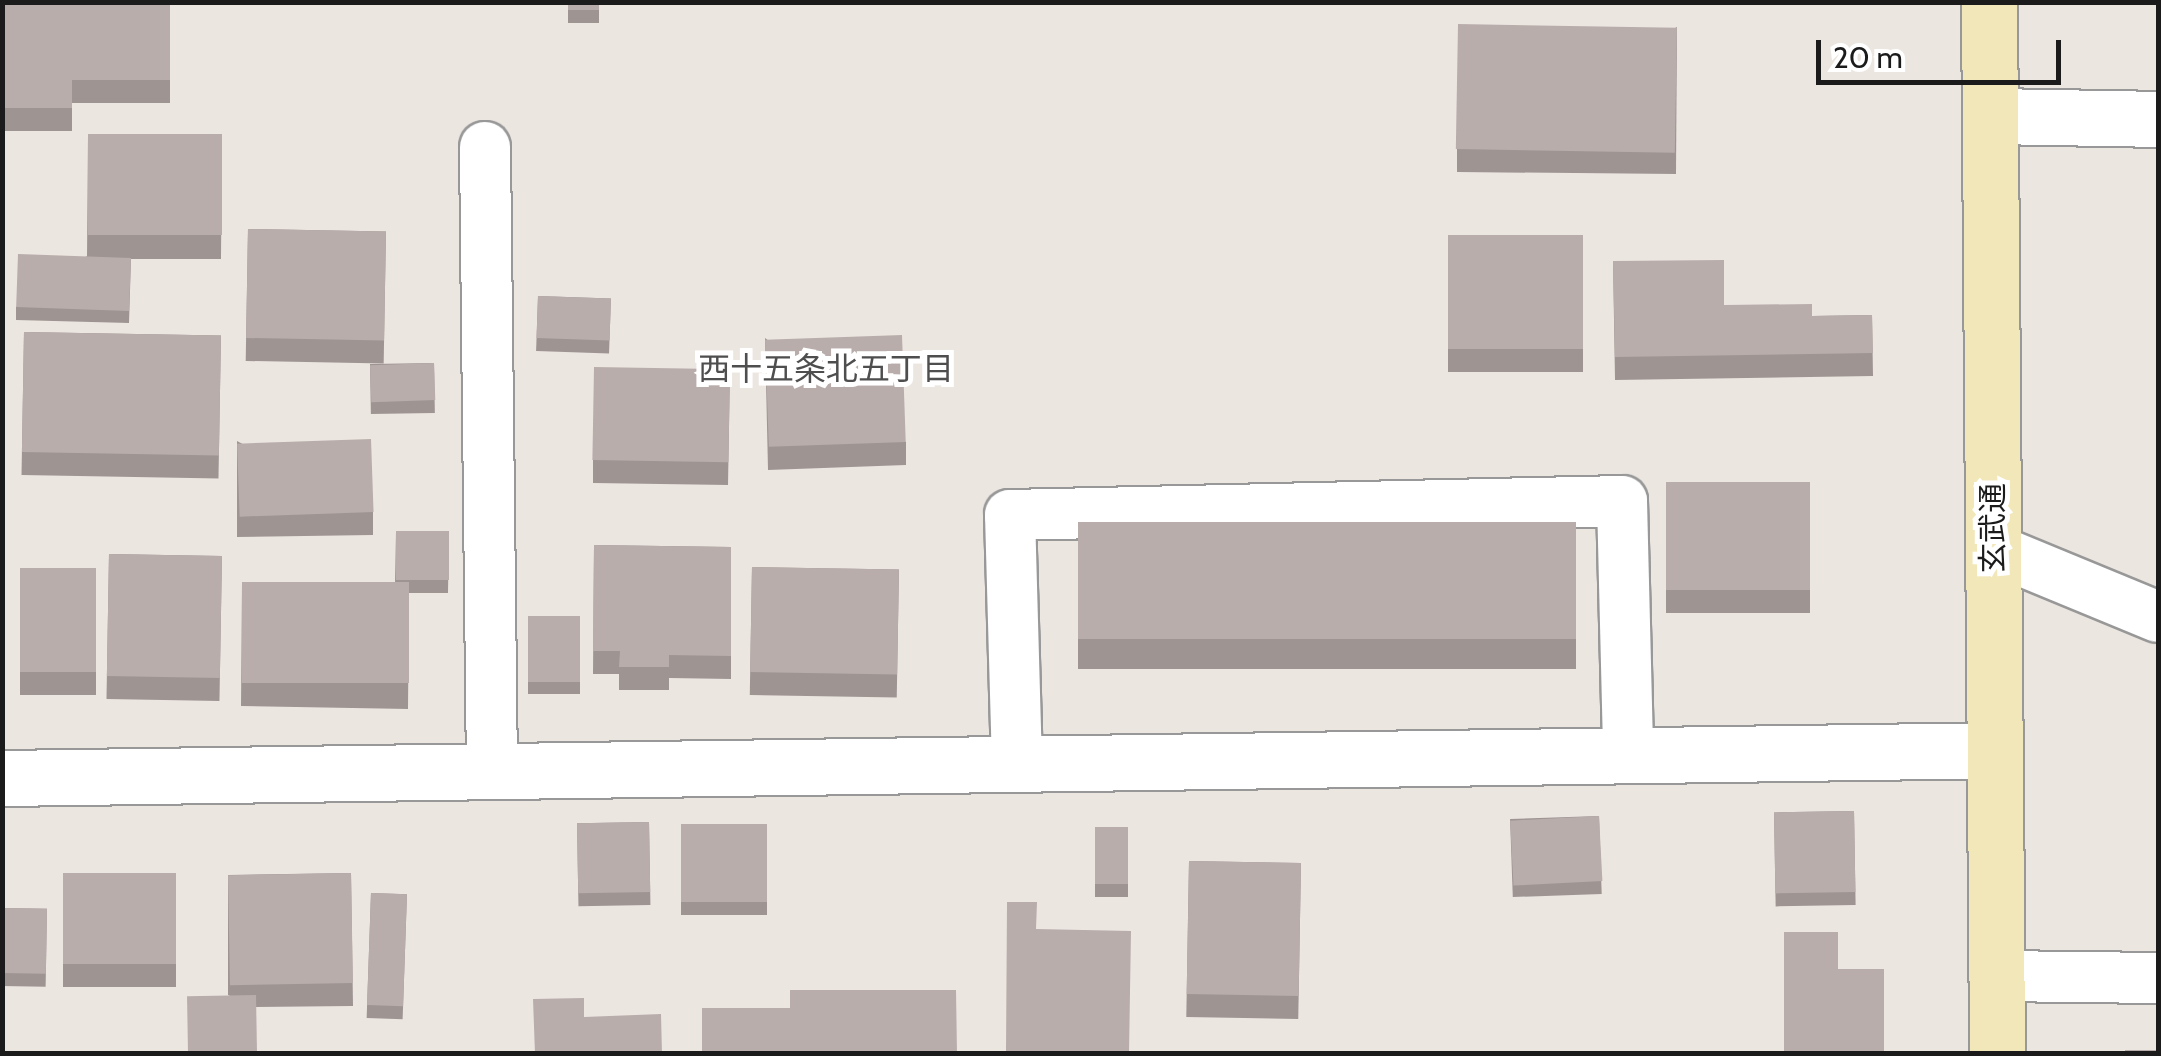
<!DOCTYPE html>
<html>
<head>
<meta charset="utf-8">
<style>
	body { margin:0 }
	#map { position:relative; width:2161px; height:1056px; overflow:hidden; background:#ece6e1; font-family:Cabin,"Noto Sans JP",sans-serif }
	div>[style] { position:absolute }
	.roads { filter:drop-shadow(2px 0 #989898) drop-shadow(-2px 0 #989898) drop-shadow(0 2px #989898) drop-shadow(0 -2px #989898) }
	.lane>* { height:50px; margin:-25px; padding:0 25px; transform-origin:25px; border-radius:25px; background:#fff }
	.street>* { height:55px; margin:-27.5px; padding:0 27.5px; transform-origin:27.5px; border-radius:27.5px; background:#fff }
	.secondary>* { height:55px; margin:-27.5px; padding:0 27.5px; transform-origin:27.5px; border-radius:27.5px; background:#f2e7b9 }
	.wall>* { inset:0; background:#9e9593; transform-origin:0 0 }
	.building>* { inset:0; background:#b8adab; transform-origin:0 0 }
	span { translate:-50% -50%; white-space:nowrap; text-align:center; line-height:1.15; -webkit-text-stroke:10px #fff; paint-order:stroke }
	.street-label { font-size:30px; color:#1b1b1b }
	.neighbourhood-label { font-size:32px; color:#4e4e4e }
	.frame { position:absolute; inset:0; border:5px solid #1b1b1b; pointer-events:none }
	.scale { position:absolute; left:1816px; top:40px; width:245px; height:45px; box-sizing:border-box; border:5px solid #1b1b1b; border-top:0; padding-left:12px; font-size:30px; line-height:35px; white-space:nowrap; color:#1b1b1b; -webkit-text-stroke:8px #fff; paint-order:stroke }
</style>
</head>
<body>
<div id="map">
	<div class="roads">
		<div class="lane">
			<div style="left:485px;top:147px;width:625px;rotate:89.36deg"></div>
			<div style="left:1993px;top:549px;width:178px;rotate:22.4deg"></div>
			<div style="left:1017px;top:765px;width:250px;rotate:-91.6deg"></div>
			<div style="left:1010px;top:515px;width:612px;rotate:-1.31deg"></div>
			<div style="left:1622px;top:501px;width:254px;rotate:88.6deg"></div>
			<div style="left:1996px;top:976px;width:162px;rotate:0.7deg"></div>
		</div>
		<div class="street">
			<div style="left:1992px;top:116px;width:166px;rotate:1deg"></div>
			<div style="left:2px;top:778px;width:1993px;rotate:-0.8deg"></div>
		</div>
		<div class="secondary">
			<div style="left:1989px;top:2px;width:1052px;rotate:89.56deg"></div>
		</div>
	</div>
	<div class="wall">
		<div style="clip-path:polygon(4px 2px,170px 2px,170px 103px,72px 103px,72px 131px,4px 131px)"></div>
		<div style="left:568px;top:2px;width:31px;height:21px"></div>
		<div style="clip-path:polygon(1677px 27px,1676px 174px,1457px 172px,1457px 149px)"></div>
		<div style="clip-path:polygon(88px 134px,222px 135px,221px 259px,131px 259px,129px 323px,16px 320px,16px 307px,87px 256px)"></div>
		<div style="left:248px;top:229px;width:138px;height:132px;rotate:1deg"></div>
		<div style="left:1448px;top:235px;width:135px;height:137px"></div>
		<div style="clip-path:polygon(1613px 261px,1724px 305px,1812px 316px,1872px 315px,1873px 376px,1615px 380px)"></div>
		<div style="left:538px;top:296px;width:73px;height:55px;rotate:2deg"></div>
		<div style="left:24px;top:332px;width:197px;height:143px;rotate:1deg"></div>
		<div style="clip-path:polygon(765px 338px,906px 442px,906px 465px,768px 470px)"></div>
		<div style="left:434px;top:363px;width:50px;height:64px;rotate:89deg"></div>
		<div style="clip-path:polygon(730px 369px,728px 485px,593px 483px,593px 460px)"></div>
		<div style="clip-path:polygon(237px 441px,373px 512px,373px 535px,237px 537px)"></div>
		<div style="left:1810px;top:482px;width:131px;height:144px;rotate:90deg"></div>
		<div style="left:1576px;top:522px;width:147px;height:498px;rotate:90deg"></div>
		<div style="clip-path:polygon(396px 531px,449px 531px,448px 593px,409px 593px,408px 709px,241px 706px,242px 582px,395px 583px)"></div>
		<div style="clip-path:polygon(594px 545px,731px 547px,731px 679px,669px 678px,669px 690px,619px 690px,619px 674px,593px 674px)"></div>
		<div style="left:109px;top:554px;width:113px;height:145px;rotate:1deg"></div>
		<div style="left:752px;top:567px;width:147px;height:128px;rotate:1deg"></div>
		<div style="left:20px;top:568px;width:76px;height:127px"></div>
		<div style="left:528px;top:616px;width:52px;height:78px"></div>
		<div style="left:1854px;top:811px;width:94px;height:80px;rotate:89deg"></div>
		<div style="left:1599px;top:816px;width:78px;height:89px;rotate:88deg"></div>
		<div style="left:649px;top:822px;width:83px;height:72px;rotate:89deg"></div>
		<div style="left:767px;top:824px;width:91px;height:86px;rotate:90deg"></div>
		<div style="left:1095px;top:827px;width:33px;height:70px"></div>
		<div style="left:1189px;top:861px;width:112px;height:156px;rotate:1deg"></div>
		<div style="left:63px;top:873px;width:113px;height:114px"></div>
		<div style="clip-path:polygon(351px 873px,353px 1006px,256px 1007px,228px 995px,228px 875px)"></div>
		<div style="left:371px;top:893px;width:36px;height:125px;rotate:2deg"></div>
		<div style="left:2px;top:908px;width:45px;height:78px;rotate:1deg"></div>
	</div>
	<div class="building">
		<div style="clip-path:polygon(4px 2px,170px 2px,170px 80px,72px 80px,72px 108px,4px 108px)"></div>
		<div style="left:568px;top:2px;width:31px;height:8px"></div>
		<div style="left:1458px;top:24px;width:219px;height:125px;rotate:1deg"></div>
		<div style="left:88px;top:134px;width:134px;height:101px"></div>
		<div style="left:248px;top:229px;width:138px;height:109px;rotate:1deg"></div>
		<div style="left:1448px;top:235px;width:135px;height:114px"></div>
		<div style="left:18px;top:254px;width:113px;height:53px;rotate:2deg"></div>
		<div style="clip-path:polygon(1724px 260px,1724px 305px,1812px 304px,1812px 316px,1872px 315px,1873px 353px,1615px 357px,1613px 261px)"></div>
		<div style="left:538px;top:296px;width:73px;height:42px;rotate:2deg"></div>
		<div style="left:24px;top:332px;width:197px;height:120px;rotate:1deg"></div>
		<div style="left:902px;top:335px;width:107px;height:137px;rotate:88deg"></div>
		<div style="left:434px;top:363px;width:37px;height:64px;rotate:88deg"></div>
		<div style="left:594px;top:367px;width:136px;height:93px;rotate:1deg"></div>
		<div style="left:371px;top:439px;width:73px;height:134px;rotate:88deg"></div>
		<div style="left:1810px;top:482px;width:108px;height:144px;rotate:90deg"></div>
		<div style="left:1576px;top:522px;width:117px;height:498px;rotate:90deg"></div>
		<div style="left:396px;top:531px;width:53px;height:49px"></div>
		<div style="clip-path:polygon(594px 545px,731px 547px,731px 656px,669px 655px,669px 667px,619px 667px,620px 651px,593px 651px)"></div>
		<div style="left:109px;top:554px;width:113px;height:122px;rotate:1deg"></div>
		<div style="left:752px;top:567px;width:147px;height:105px;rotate:1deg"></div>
		<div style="left:20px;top:568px;width:76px;height:104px"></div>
		<div style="left:242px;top:582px;width:167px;height:101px"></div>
		<div style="left:528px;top:616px;width:52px;height:66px"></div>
		<div style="left:1854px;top:811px;width:81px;height:80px;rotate:89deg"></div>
		<div style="left:1599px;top:816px;width:65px;height:89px;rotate:87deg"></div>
		<div style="left:649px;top:822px;width:70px;height:72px;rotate:89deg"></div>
		<div style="left:767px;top:824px;width:78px;height:86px;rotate:90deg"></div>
		<div style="left:1095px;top:827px;width:33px;height:57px"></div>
		<div style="left:1189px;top:861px;width:112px;height:133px;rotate:1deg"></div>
		<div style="left:63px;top:873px;width:113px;height:91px"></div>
		<div style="left:351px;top:873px;width:110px;height:123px;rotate:89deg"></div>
		<div style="left:371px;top:893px;width:36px;height:112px;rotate:2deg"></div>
		<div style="clip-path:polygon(1007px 902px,1037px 902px,1036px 929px,1131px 931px,1129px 1054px,1006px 1052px)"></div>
		<div style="left:2px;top:908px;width:45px;height:65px;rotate:1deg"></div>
		<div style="clip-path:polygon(1784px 932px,1838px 932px,1838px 969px,1884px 969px,1884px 1054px,1784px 1054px)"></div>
		<div style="clip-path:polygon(790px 990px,956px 990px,957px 1054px,702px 1054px,702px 1008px,790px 1008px)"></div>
		<div style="left:256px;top:995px;width:59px;height:69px;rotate:89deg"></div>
		<div style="clip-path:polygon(584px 998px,584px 1017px,661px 1014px,662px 1054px,535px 1054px,533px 999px)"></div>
		<div style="left:2125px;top:1050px;width:33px;height:4px"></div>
	</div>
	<div class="street-label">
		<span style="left:1993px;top:528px;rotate:-90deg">玄武通</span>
	</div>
	<div class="neighbourhood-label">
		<span style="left:826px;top:369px">西十五条北五丁目</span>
	</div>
	<div class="frame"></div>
	<div class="scale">20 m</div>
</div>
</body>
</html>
